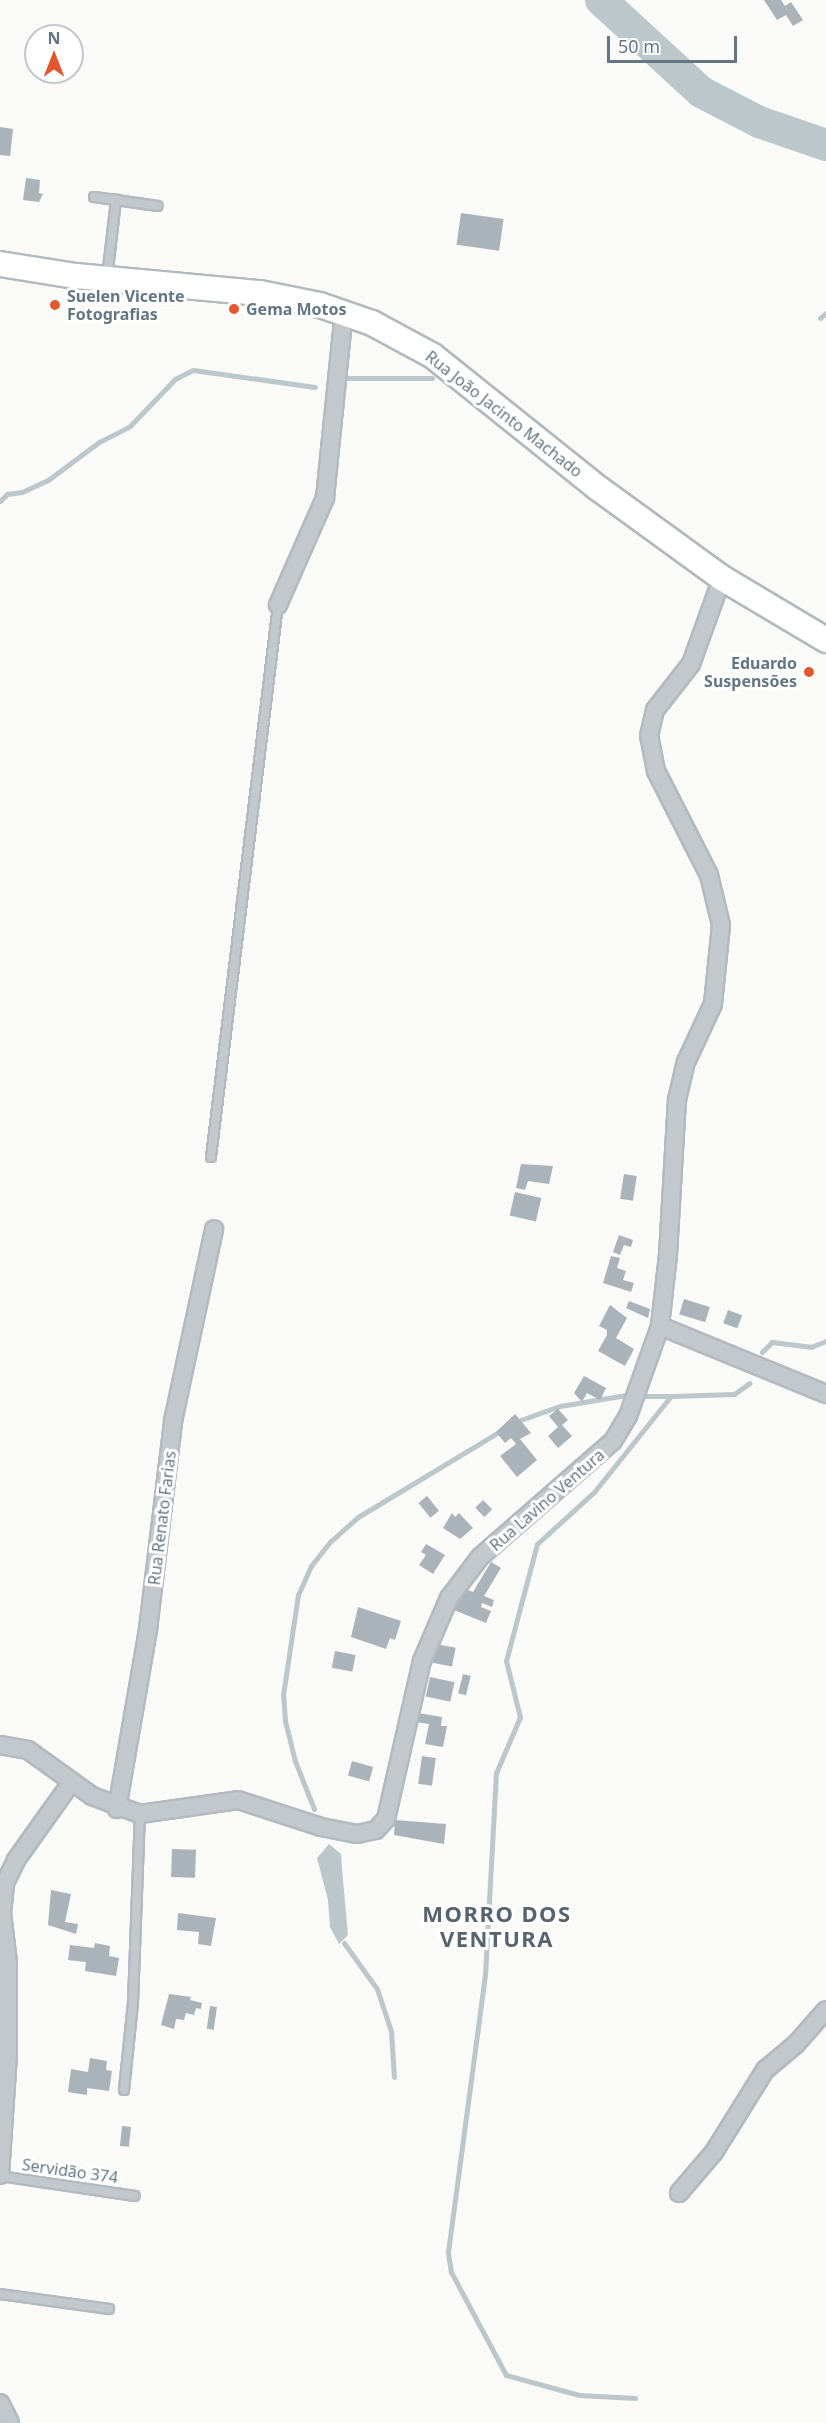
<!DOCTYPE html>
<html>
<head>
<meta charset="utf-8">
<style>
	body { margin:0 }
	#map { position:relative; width:826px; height:2423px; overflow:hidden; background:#fafaf8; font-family:"Noto Sans",sans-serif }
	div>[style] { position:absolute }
	.water>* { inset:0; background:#bbc7cb }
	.stream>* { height:5px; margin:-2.5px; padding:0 2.5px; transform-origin:2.5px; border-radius:2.5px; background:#bbc7cb }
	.river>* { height:32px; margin:-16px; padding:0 16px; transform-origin:16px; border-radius:16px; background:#bbc7cb }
	.building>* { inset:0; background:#aab3b9; transform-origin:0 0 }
	.roads { filter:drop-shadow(2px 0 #b3babf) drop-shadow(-2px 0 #b3babf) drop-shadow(0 2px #b3babf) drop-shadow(0 -2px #b3babf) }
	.service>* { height:8px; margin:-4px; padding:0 4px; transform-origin:4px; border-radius:4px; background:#c3c8cc }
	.minor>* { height:16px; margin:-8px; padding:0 8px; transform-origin:8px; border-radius:8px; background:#c3c8cc }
	.secondary>* { height:24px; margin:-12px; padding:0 12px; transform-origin:12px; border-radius:12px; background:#fff }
	.dots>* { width:16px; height:16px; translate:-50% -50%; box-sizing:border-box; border:3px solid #fff; border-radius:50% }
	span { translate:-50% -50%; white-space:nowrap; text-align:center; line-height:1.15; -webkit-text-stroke:6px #fff; paint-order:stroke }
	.poi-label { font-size:16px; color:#657683; font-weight:700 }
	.left { translate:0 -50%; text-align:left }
	.right { translate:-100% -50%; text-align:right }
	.street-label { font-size:16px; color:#657683 }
	.district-label { font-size:22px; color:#57646e; font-weight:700; letter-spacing:1.5px }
	.north { position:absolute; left:24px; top:24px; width:60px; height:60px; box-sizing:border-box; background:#fff; border:2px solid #c1c8cd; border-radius:50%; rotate:0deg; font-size:16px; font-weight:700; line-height:24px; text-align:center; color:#657683 }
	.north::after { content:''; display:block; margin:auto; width:21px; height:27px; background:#e4572e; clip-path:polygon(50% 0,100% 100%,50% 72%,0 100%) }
	.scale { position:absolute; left:607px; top:36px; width:130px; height:27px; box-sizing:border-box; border:3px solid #657683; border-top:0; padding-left:8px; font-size:18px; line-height:21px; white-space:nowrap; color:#657683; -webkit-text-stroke:4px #fff; paint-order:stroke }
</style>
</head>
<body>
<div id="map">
	<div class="water">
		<div style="clip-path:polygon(329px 1844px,341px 1854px,342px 1869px,348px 1935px,339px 1944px,330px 1927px,328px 1900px,317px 1858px)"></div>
	</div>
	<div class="stream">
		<div style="left:820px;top:318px;width:8px;rotate:-40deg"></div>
		<div style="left:347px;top:378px;width:85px"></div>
		<div style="left:0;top:501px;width:10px;rotate:-45deg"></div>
		<div style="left:7px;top:494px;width:15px;rotate:-8deg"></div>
		<div style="left:22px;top:492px;width:29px;rotate:-25deg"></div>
		<div style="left:48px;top:480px;width:64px;rotate:-36.7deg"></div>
		<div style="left:99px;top:442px;width:35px;rotate:-27deg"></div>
		<div style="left:130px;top:426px;width:65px;rotate:-46.2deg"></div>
		<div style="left:175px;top:379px;width:20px;rotate:-27deg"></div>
		<div style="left:193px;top:370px;width:123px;rotate:7.9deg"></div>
		<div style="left:762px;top:1352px;width:14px;rotate:-45deg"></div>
		<div style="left:772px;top:1342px;width:39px;rotate:7deg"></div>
		<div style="left:811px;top:1347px;width:16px;rotate:-22deg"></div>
		<div style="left:643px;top:1396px;width:28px"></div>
		<div style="left:515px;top:1422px;width:48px;rotate:-19.6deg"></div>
		<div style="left:560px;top:1406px;width:67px;rotate:-9.5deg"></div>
		<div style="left:314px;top:1809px;width:52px;rotate:-111.6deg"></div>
		<div style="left:295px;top:1761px;width:41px;rotate:-104deg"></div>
		<div style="left:285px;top:1721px;width:26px;rotate:-94deg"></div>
		<div style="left:283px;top:1695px;width:101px;rotate:-81.5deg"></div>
		<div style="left:298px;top:1595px;width:32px;rotate:-66deg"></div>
		<div style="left:311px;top:1566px;width:31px;rotate:-52deg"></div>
		<div style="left:330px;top:1542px;width:38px;rotate:-42deg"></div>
		<div style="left:358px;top:1517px;width:168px;rotate:-31.1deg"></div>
		<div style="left:344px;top:1943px;width:57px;rotate:54.3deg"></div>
		<div style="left:377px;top:1989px;width:44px;rotate:71.6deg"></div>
		<div style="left:391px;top:2031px;width:46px;rotate:86.3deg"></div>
		<div style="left:635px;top:2398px;width:56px;rotate:-176.9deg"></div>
		<div style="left:579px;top:2395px;width:76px;rotate:-164.7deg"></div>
		<div style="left:506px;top:2375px;width:117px;rotate:-118.1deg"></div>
		<div style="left:451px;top:2272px;width:20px;rotate:-99deg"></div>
		<div style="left:448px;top:2252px;width:279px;rotate:-82.4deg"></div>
		<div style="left:485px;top:1975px;width:202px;rotate:-86.9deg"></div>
		<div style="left:496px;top:1773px;width:61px;rotate:-66.8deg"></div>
		<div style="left:520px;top:1717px;width:58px;rotate:-104deg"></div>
		<div style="left:506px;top:1661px;width:121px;rotate:-75.2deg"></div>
		<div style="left:537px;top:1544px;width:77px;rotate:-42.4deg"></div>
		<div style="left:594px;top:1492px;width:123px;rotate:-51.3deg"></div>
		<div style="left:671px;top:1396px;width:63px;rotate:-1.8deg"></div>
		<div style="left:734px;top:1394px;width:19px;rotate:-35deg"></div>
	</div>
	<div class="river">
		<div style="left:601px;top:0;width:136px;rotate:42.6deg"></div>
		<div style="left:701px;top:92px;width:65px;rotate:27.3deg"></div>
		<div style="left:759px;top:122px;width:71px;rotate:18.9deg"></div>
	</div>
	<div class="building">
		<div style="clip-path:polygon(764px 0,781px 0,785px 6px,791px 2px,803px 20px,793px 26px,786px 15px,777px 20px)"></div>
		<div style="clip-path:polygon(0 127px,13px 129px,10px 156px,0 155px)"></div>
		<div style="clip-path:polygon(26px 178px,40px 180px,39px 193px,43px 194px,39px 202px,23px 200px)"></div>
		<div style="left:461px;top:213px;width:43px;height:32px;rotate:8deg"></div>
		<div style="clip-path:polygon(521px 1164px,553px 1166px,549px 1184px,528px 1181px,525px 1190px,516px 1188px)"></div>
		<div style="left:624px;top:1174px;width:13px;height:25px;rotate:9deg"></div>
		<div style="left:515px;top:1192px;width:27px;height:24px;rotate:13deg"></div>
		<div style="clip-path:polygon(619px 1235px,633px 1240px,631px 1247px,624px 1245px,620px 1255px,613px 1252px)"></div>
		<div style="clip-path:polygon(611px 1256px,620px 1258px,617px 1268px,626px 1271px,623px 1280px,634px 1283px,631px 1292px,603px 1283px)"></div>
		<div style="left:684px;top:1299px;width:27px;height:16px;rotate:17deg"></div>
		<div style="clip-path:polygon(629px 1301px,650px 1309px,648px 1318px,626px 1308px)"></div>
		<div style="clip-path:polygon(610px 1305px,627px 1318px,616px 1338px,634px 1349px,625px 1366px,598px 1351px,607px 1335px,607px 1330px,599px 1326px)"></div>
		<div style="left:728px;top:1310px;width:15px;height:14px;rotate:20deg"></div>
		<div style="clip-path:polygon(584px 1376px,606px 1388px,600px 1400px,587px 1393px,582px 1402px,574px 1393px)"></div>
		<div style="clip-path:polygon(558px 1409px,568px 1420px,562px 1425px,572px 1436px,558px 1448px,548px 1436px,558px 1427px,549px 1416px)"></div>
		<div style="clip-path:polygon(515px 1414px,531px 1433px,520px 1439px,537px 1460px,517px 1477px,500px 1456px,516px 1444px,511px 1438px,505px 1443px,496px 1432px)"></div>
		<div style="left:427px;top:1496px;width:19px;height:11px;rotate:51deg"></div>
		<div style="left:483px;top:1500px;width:13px;height:11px;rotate:45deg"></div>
		<div style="clip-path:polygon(452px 1513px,455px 1517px,459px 1513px,473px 1528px,460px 1539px,443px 1528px)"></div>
		<div style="clip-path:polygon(426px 1544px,445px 1555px,433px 1574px,419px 1565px,426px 1555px,421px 1552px)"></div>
		<div style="clip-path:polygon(491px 1562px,501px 1568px,484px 1596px,494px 1600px,492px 1607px,482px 1603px,481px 1607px,491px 1611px,486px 1623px,454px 1610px,463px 1588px,473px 1592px)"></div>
		<div style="clip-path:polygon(358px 1607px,401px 1621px,395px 1640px,390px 1638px,386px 1649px,351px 1637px)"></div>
		<div style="left:436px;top:1644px;width:20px;height:19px;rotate:11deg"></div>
		<div style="left:335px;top:1651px;width:21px;height:17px;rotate:11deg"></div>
		<div style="left:463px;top:1674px;width:8px;height:20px;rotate:14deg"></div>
		<div style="left:430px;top:1677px;width:25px;height:20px;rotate:12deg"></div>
		<div style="clip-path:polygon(418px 1713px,442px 1717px,441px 1726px,447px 1726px,443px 1747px,425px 1744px,429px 1724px,416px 1722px)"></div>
		<div style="left:422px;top:1756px;width:14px;height:28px;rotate:8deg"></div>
		<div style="left:352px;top:1761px;width:22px;height:15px;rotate:16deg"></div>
		<div style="clip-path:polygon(395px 1820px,446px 1824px,444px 1844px,394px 1835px)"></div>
		<div style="left:172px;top:1849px;width:24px;height:28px;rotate:2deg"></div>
		<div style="clip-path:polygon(51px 1890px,71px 1894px,65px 1922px,78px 1924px,76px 1934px,48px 1925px)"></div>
		<div style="clip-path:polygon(178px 1913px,216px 1918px,211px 1946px,198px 1944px,199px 1932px,177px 1930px)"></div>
		<div style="clip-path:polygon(95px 1943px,110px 1946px,109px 1956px,119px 1958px,116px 1976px,85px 1971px,86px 1962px,68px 1960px,70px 1945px,94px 1948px)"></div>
		<div style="clip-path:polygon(169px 1994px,191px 1997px,190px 2000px,202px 2003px,201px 2009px,196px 2008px,194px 2015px,186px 2013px,184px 2020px,176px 2019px,174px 2029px,161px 2025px)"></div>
		<div style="left:210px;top:2006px;width:7px;height:23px;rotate:8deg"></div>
		<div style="clip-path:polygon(90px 2058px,107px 2061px,106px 2070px,112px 2071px,109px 2091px,87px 2088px,87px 2095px,68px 2092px,71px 2069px,88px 2072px)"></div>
		<div style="left:122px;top:2126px;width:9px;height:20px;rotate:6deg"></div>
	</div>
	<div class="roads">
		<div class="service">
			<div style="left:94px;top:197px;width:22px;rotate:8deg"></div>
			<div style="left:107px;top:278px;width:79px;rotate:-83.4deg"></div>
			<div style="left:116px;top:200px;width:42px;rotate:8.1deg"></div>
			<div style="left:211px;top:1157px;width:556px;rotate:-83.08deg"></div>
			<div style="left:124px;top:2090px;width:87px;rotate:-84.1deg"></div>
			<div style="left:133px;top:2003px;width:189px;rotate:-87.9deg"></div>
			<div style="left:0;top:2176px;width:136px;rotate:8.4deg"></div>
			<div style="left:0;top:2294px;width:110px;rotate:7.8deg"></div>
		</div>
		<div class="minor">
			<div style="left:278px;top:605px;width:117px;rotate:-66.3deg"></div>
			<div style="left:325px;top:498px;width:187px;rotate:-84.2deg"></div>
			<div style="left:660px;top:1326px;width:179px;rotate:22.3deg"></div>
			<div style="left:0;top:1745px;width:28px;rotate:10deg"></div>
			<div style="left:28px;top:1750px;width:79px;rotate:35.7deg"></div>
			<div style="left:92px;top:1796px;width:51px;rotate:20.6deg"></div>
			<div style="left:140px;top:1814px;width:99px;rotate:-8.1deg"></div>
			<div style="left:238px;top:1800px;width:87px;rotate:18deg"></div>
			<div style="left:321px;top:1827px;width:37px;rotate:11deg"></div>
			<div style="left:357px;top:1834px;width:19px;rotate:-12deg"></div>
			<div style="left:376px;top:1830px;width:15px;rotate:-48deg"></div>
			<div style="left:386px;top:1819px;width:162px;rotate:-77.2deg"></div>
			<div style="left:422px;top:1661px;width:69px;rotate:-66.8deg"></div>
			<div style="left:449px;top:1598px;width:51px;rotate:-52.9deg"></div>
			<div style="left:480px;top:1557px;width:176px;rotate:-41.1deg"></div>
			<div style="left:613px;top:1441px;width:29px;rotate:-59deg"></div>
			<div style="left:628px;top:1416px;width:96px;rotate:-70.4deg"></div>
			<div style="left:660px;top:1326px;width:71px;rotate:-83.6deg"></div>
			<div style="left:668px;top:1255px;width:155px;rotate:-86.7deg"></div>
			<div style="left:677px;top:1100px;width:39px;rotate:-77deg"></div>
			<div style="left:686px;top:1062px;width:64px;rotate:-65deg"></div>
			<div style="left:713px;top:1004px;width:79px;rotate:-84.2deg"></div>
			<div style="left:721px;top:925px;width:51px;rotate:-103.5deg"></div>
			<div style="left:709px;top:875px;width:117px;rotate:-117deg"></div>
			<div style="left:656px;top:771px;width:36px;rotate:-101deg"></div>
			<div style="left:649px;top:736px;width:27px;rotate:-77deg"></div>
			<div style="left:655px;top:710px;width:58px;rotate:-52deg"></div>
			<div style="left:691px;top:664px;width:91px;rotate:-70.2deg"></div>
			<div style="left:117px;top:1809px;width:183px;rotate:-80.2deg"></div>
			<div style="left:148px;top:1629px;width:209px;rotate:-83.1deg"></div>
			<div style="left:173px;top:1421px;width:196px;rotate:-77.9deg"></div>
			<div style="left:0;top:2175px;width:121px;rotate:-86.2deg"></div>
			<div style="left:8px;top:2054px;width:91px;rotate:-90deg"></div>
			<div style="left:8px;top:1963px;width:50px;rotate:-96.8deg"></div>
			<div style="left:2px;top:1913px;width:30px;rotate:-84deg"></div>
			<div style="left:5px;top:1883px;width:25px;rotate:-64deg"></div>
			<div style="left:16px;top:1860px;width:95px;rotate:-54.5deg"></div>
			<div style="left:679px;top:2193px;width:54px;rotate:-49.5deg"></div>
			<div style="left:714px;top:2152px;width:97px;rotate:-58.1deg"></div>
			<div style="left:765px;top:2070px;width:40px;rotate:-40deg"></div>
			<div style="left:796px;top:2044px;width:45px;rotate:-48.6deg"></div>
			<div style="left:0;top:2403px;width:22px;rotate:63deg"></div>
		</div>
		<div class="secondary">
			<div style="left:0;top:264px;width:77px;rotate:9deg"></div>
			<div style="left:76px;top:276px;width:185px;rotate:5.3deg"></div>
			<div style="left:260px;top:293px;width:61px;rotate:11.3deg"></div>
			<div style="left:320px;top:305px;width:55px;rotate:19.1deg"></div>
			<div style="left:372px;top:323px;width:69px;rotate:28.4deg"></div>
			<div style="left:433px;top:356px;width:211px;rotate:38.7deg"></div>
			<div style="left:598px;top:488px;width:153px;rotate:36deg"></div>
			<div style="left:722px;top:578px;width:121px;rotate:30.8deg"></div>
		</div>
	</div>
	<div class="dots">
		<div style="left:55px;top:305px;background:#e4572e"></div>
		<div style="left:234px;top:309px;background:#e4572e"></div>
		<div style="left:809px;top:672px;background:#e4572e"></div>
	</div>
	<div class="poi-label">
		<span class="left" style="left:67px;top:305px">Suelen Vicente<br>Fotografias</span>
		<span class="left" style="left:246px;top:309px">Gema Motos</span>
		<span class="right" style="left:797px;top:672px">Eduardo<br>Suspensões</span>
	</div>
	<div class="street-label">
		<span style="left:504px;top:414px;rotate:38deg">Rua João Jacinto Machado</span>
		<span style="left:547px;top:1500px;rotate:-41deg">Rua Lavino Ventura</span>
		<span style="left:162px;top:1518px;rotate:-83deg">Rua Renato Farias</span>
		<span style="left:70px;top:2171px;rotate:8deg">Servidão 374</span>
	</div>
	<div class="district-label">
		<span style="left:497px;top:1926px">MORRO DOS<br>VENTURA</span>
	</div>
	<div class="north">N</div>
	<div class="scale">50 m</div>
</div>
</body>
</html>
